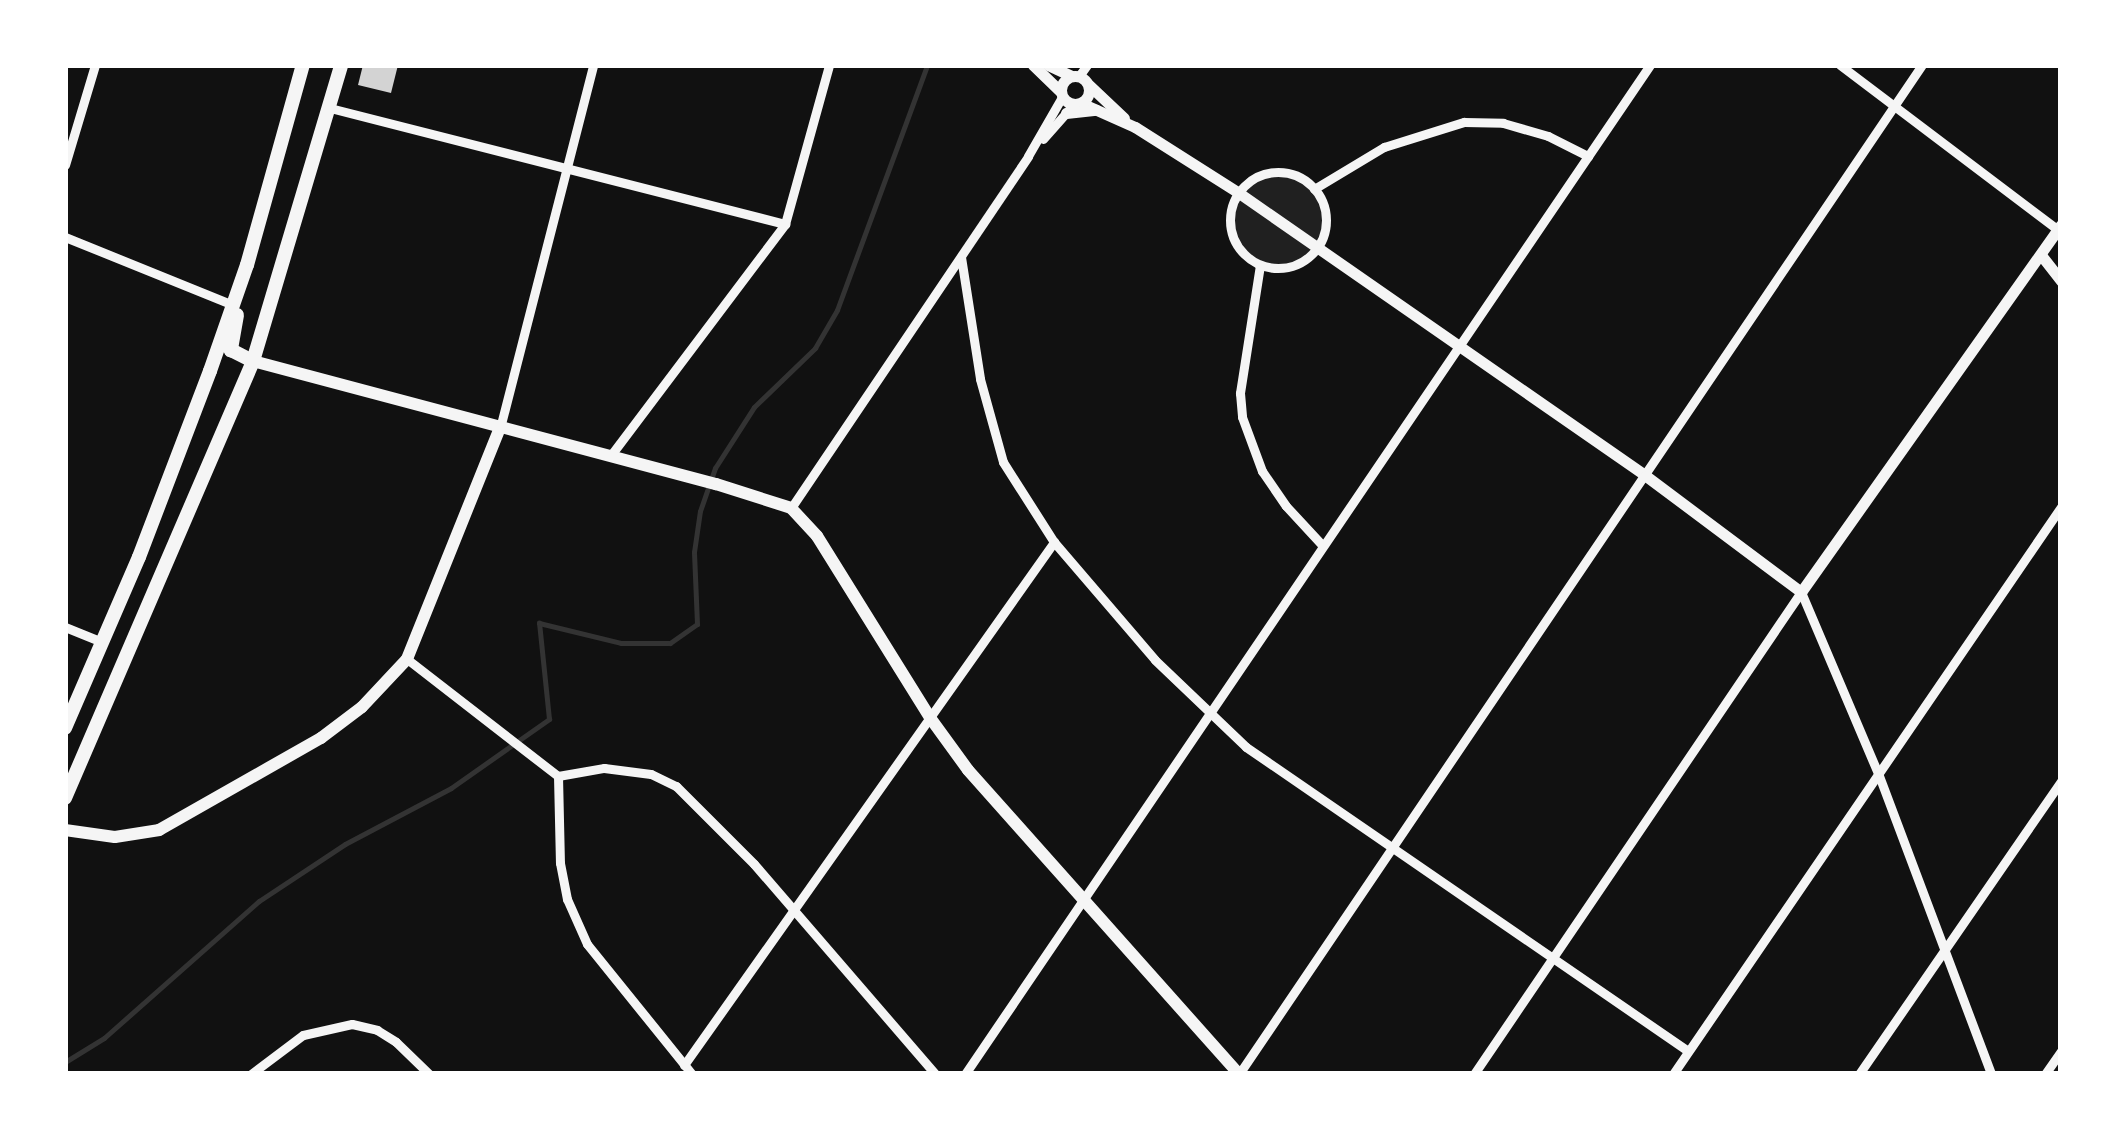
<!DOCTYPE html>
<html>
<head>
<meta charset="utf-8">
<style>
	body { margin:0 }
	#map { position:relative; width:2126px; height:1139px; overflow:hidden; background:#111; font-family:Jost,sans-serif }
	div>[style] { position:absolute }
	.green>* { inset:0; background:#202020 }
	.round { border-radius:50% }
	.stream>* { height:5px; margin:-2.5px; padding:0 2.5px; transform-origin:2.5px; border-radius:2.5px; background:#333 }
	.building>* { inset:0; background:#d3d3d3 }
	.minor>* { height:9px; margin:-4.5px; padding:0 4.5px; transform-origin:4.5px; border-radius:4.5px; background:#f5f5f5 }
	.minor>.ring { margin:-4.5px; padding:0; box-sizing:content-box; background:none; border:9px solid #f5f5f5; border-radius:50% }
	.tertiary>* { height:11px; margin:-5.5px; padding:0 5.5px; transform-origin:5.5px; border-radius:5.5px; background:#f5f5f5 }
	.tertiary>.ring { margin:-5.5px; padding:0; box-sizing:content-box; background:none; border:11px solid #f5f5f5; border-radius:50% }
	.secondary>* { height:12px; margin:-6px; padding:0 6px; transform-origin:6px; border-radius:6px; background:#f5f5f5 }
	.primary>* { height:14px; margin:-7px; padding:0 7px; transform-origin:7px; border-radius:7px; background:#f5f5f5 }
	span { translate:-50% -50%; white-space:nowrap; text-align:center; line-height:1.15; -webkit-text-stroke:8px #fff; paint-order:stroke }
	.frame { position:absolute; inset:0; border:68px solid #fff; pointer-events:none }
</style>
</head>
<body>
<div id="map">
	<div class="green">
		<div class="round" style="left:1234px;top:175px;width:90px;height:90px"></div>
	</div>
	<div class="stream">
		<div style="left:65px;top:1062px;width:46px;rotate:-31.6deg"></div>
		<div style="left:104px;top:1038px;width:207px;rotate:-41.5deg"></div>
		<div style="left:259px;top:901px;width:103px;rotate:-33.5deg"></div>
		<div style="left:345px;top:844px;width:120px;rotate:-27.8deg"></div>
		<div style="left:451px;top:788px;width:120px;rotate:-35.1deg"></div>
		<div style="left:549px;top:719px;width:97px;rotate:-95.9deg"></div>
		<div style="left:539px;top:623px;width:84px;rotate:13.7deg"></div>
		<div style="left:621px;top:643px;width:49px"></div>
		<div style="left:670px;top:643px;width:33px;rotate:-35deg"></div>
		<div style="left:697px;top:624px;width:72px;rotate:-92.4deg"></div>
		<div style="left:694px;top:552px;width:41px;rotate:-81.7deg"></div>
		<div style="left:700px;top:511px;width:46px;rotate:-70.8deg"></div>
		<div style="left:715px;top:468px;width:72px;rotate:-57.4deg"></div>
		<div style="left:754px;top:407px;width:85px;rotate:-44deg"></div>
		<div style="left:815px;top:348px;width:44px;rotate:-59.9deg"></div>
		<div style="left:837px;top:310px;width:261px;rotate:-69.8deg"></div>
	</div>
	<div class="building">
		<div style="clip-path:polygon(363px 65px,398px 65px,391px 93px,358px 85px)"></div>
	</div>
	<div class="minor">
		<div style="left:1840px;top:65px;width:273px;rotate:37.1deg"></div>
		<div style="left:1079px;top:76px;width:14px;rotate:-54deg"></div>
		<div style="left:330px;top:108px;width:470px;rotate:14.3deg"></div>
		<div style="left:1043px;top:139px;width:47px;rotate:-48.5deg"></div>
		<div style="left:65px;top:165px;width:104px;rotate:-73.3deg"></div>
		<div class="ring" style="left:1230px;top:172px;width:87px;height:87px"></div>
		<div style="left:1314px;top:189px;width:82px;rotate:-31deg"></div>
		<div style="left:1384px;top:147px;width:84px;rotate:-17.4deg"></div>
		<div style="left:1464px;top:122px;width:39px;rotate:1deg"></div>
		<div style="left:1503px;top:123px;width:47px;rotate:16.1deg"></div>
		<div style="left:1548px;top:136px;width:45px;rotate:26.6deg"></div>
		<div style="left:65px;top:237px;width:181px;rotate:22deg"></div>
		<div style="left:961px;top:257px;width:123px;rotate:81.1deg"></div>
		<div style="left:980px;top:379px;width:86px;rotate:74.5deg"></div>
		<div style="left:1003px;top:462px;width:95px;rotate:57.5deg"></div>
		<div style="left:1054px;top:542px;width:155px;rotate:49.4deg"></div>
		<div style="left:1155px;top:660px;width:126px;rotate:43.7deg"></div>
		<div style="left:1246px;top:747px;width:536px;rotate:34.52deg"></div>
		<div style="left:1260px;top:265px;width:130px;rotate:98.9deg"></div>
		<div style="left:1240px;top:393px;width:24px;rotate:85deg"></div>
		<div style="left:1242px;top:417px;width:58px;rotate:69.7deg"></div>
		<div style="left:1262px;top:471px;width:42px;rotate:55.6deg"></div>
		<div style="left:1286px;top:506px;width:54px;rotate:47.2deg"></div>
		<div style="left:500px;top:428px;width:375px;rotate:-75.6deg"></div>
		<div style="left:611px;top:455px;width:289px;rotate:-53deg"></div>
		<div style="left:785px;top:224px;width:165px;rotate:-74.5deg"></div>
		<div style="left:791px;top:508px;width:424px;rotate:-56deg"></div>
		<div style="left:1028px;top:156px;width:68px;rotate:-60deg"></div>
		<div style="left:1801px;top:592px;width:197px;rotate:67deg"></div>
		<div style="left:1878px;top:773px;width:322px;rotate:69.4deg"></div>
		<div style="left:65px;top:627px;width:40px;rotate:22deg"></div>
		<div style="left:407px;top:659px;width:191px;rotate:37.8deg"></div>
		<div style="left:558px;top:776px;width:47px;rotate:-9.9deg"></div>
		<div style="left:604px;top:768px;width:47px;rotate:7.3deg"></div>
		<div style="left:651px;top:774px;width:28px;rotate:26deg"></div>
		<div style="left:676px;top:786px;width:110px;rotate:45deg"></div>
		<div style="left:754px;top:864px;width:277px;rotate:49.2deg"></div>
		<div style="left:558px;top:776px;width:87px;rotate:88.7deg"></div>
		<div style="left:560px;top:863px;width:37px;rotate:79deg"></div>
		<div style="left:567px;top:899px;width:49px;rotate:66deg"></div>
		<div style="left:587px;top:944px;width:167px;rotate:51.1deg"></div>
		<div style="left:684px;top:1065px;width:641px;rotate:-54.72deg"></div>
		<div style="left:251px;top:1074px;width:65px;rotate:-36.9deg"></div>
		<div style="left:303px;top:1035px;width:50px;rotate:-12.7deg"></div>
		<div style="left:352px;top:1024px;width:26px;rotate:13deg"></div>
		<div style="left:377px;top:1030px;width:22px;rotate:32deg"></div>
		<div style="left:396px;top:1042px;width:46px;rotate:44.1deg"></div>
		<div style="left:965px;top:1074px;width:1220px;rotate:-55.83deg"></div>
		<div style="left:1239px;top:1074px;width:1218px;rotate:-55.91deg"></div>
		<div style="left:1474px;top:1074px;width:582px;rotate:-55.85deg"></div>
		<div style="left:1673px;top:1074px;width:687px;rotate:-55.62deg"></div>
		<div style="left:1859px;top:1074px;width:356px;rotate:-55.4deg"></div>
		<div style="left:2045px;top:1074px;width:28px;rotate:-55deg"></div>
	</div>
	<div class="tertiary">
		<div style="left:1033px;top:65px;width:37px;rotate:44deg"></div>
		<div style="left:1048px;top:65px;width:26px;rotate:25deg"></div>
		<div class="ring" style="left:1061px;top:76px;width:17px;height:17px"></div>
		<div style="left:1089px;top:85px;width:48px;rotate:43.3deg"></div>
		<div style="left:1081px;top:103px;width:59px;rotate:24deg"></div>
		<div style="left:1135px;top:127px;width:123px;rotate:32.4deg"></div>
		<div style="left:1239px;top:193px;width:496px;rotate:34.8deg"></div>
		<div style="left:1646px;top:476px;width:194px;rotate:36.8deg"></div>
		<div style="left:1801px;top:592px;width:450px;rotate:-54.7deg"></div>
		<div style="left:1066px;top:113px;width:30px;rotate:-6deg"></div>
		<div style="left:2041px;top:255px;width:33px;rotate:52deg"></div>
	</div>
	<div class="secondary">
		<div style="left:253px;top:361px;width:479px;rotate:14.9deg"></div>
		<div style="left:716px;top:484px;width:79px;rotate:17.7deg"></div>
		<div style="left:791px;top:508px;width:38px;rotate:47deg"></div>
		<div style="left:817px;top:536px;width:216px;rotate:58.1deg"></div>
		<div style="left:931px;top:719px;width:63px;rotate:54deg"></div>
		<div style="left:968px;top:770px;width:407px;rotate:48.3deg"></div>
		<div style="left:65px;top:830px;width:50px;rotate:8deg"></div>
		<div style="left:115px;top:837px;width:45px;rotate:-9deg"></div>
		<div style="left:159px;top:830px;width:186px;rotate:-29.6deg"></div>
		<div style="left:321px;top:738px;width:51px;rotate:-37.1deg"></div>
		<div style="left:362px;top:707px;width:66px;rotate:-46.8deg"></div>
		<div style="left:407px;top:659px;width:249px;rotate:-68.1deg"></div>
	</div>
	<div class="primary">
		<div style="left:237px;top:315px;width:36px;rotate:100deg"></div>
		<div style="left:231px;top:350px;width:25px;rotate:27deg"></div>
		<div style="left:65px;top:728px;width:186px;rotate:-66.6deg"></div>
		<div style="left:139px;top:557px;width:199px;rotate:-69.1deg"></div>
		<div style="left:210px;top:371px;width:112px;rotate:-70.8deg"></div>
		<div style="left:247px;top:265px;width:208px;rotate:-74.4deg"></div>
		<div style="left:65px;top:798px;width:476px;rotate:-66.7deg"></div>
		<div style="left:253px;top:361px;width:309px;rotate:-73.4deg"></div>
	</div>
	<div class="frame"></div>
</div>
</body>
</html>
